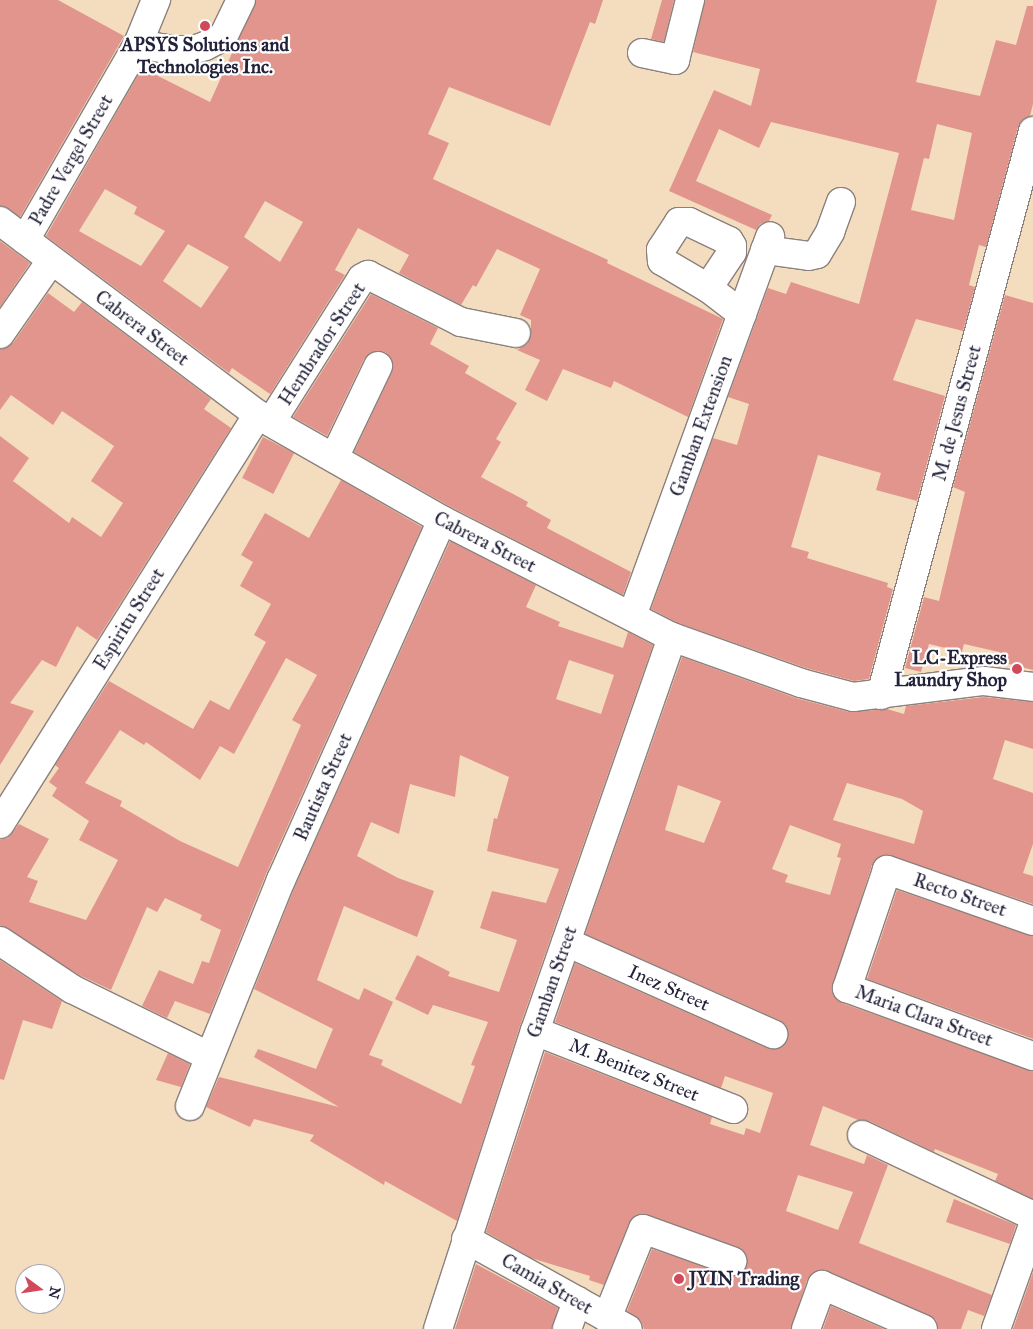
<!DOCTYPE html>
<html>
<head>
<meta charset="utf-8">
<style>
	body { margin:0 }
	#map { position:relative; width:1033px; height:1329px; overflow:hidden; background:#f4ddbf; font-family:"IM FELL Great Primer",serif }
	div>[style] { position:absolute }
	.building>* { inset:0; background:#e1958d; transform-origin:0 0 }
	.roads { filter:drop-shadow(1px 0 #8b807d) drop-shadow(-1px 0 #8b807d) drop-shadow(0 1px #8b807d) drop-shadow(0 -1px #8b807d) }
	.minor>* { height:28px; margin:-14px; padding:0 14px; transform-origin:14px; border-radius:14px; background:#fff }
	.dots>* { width:14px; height:14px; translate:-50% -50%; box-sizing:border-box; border:2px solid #fff; border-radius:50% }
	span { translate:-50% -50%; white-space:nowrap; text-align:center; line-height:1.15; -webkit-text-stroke:4.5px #fff; paint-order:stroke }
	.poi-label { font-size:19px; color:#22223b; font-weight:700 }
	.right { translate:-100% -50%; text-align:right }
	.left { translate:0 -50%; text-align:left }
	.street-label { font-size:19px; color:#22223b }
	.north { position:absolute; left:15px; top:1264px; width:50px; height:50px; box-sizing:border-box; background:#fff; border:1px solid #a7a7b1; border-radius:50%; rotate:104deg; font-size:14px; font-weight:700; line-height:20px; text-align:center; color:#22223b }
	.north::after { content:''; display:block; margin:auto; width:18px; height:22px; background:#d1495b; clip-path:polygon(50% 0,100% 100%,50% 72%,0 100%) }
</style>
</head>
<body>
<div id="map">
	<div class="building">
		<div style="clip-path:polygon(0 0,58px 0,124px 36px,20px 217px,0 206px)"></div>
		<div style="clip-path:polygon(evenodd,256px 0,603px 0,595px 24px,590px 22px,550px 126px,449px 87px,428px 134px,449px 143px,433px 179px,608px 260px,607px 263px,723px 319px,688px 417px,614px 381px,611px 388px,563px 369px,547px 401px,525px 390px,540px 360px,517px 350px,527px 344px,531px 336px,531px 320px,520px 315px,540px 269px,497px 249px,476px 287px,473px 285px,461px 305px,399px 273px,409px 255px,358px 228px,335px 270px,345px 275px,270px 394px,232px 368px,229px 373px,46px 236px,142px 68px,210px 102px,256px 0,105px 189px,137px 207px,134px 214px,165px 231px,141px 266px,79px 231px,105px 189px,256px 0,265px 201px,303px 222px,280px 262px,244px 237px,265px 201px,256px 0,188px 244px,229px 267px,201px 308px,163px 281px,188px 244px)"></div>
		<div style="clip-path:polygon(662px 0,674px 0,664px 42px,651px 39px)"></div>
		<div style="clip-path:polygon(evenodd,705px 0,937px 0,916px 82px,980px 96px,996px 40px,1016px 45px,1027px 6px,1033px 6px,1033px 104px,1030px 116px,1018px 127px,986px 247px,979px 245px,969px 285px,975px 287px,963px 331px,916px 319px,893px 380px,945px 396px,917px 501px,876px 490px,881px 473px,818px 455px,791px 547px,809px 552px,807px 558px,888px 583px,887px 587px,893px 589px,869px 679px,854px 681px,806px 668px,678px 623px,651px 609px,713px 438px,737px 445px,749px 404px,728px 397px,768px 288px,786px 294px,791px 282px,859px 304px,899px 153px,771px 122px,759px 148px,719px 129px,696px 181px,772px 215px,769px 221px,760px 224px,756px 230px,669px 191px,714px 90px,751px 106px,760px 69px,693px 52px,705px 0,937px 124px,972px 133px,954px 220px,911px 210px,924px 158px,929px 159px,937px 124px)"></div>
		<div style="clip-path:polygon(0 241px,30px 263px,0 307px)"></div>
		<div style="clip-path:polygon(48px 293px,74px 312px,82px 302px,211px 399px,204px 409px,231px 428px,97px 640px,77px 626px,56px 667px,42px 660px,10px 703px,34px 711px,0 765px,0 436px,29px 458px,13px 481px,69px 523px,72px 517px,101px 537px,123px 503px,91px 481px,114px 446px,62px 411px,53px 425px,11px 395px,0 410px,0 349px,13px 343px)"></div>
		<div style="clip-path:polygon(371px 294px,438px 328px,430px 344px,469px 366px,465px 373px,517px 403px,496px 439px,501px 442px,481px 477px,528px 502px,526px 506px,551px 520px,547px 528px,631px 572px,623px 595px,449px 506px,354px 452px,392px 372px,391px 358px,385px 352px,376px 351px,364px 359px,327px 436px,293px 417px)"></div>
		<div style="clip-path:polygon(1005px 295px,1033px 303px,1033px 670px,997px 661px,999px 652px,964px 644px,962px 652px,929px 644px,921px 672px,905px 668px,924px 597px,939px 601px,965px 492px,953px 487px)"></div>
		<div style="left:263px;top:437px;width:35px;height:46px;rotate:27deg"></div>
		<div style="clip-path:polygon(evenodd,341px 480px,422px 527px,266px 874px,210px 1014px,175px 1001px,167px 1018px,142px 1006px,159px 970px,193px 984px,202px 961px,209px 963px,221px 930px,200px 920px,202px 915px,165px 898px,157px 912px,147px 907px,111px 990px,79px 975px,0 926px,0 840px,8px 838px,19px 824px,49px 839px,27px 877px,38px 881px,29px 902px,86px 920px,118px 860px,79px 840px,89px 821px,52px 796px,57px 788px,49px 782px,59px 768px,55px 765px,109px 681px,193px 729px,210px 700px,229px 710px,266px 642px,254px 635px,271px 604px,240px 586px,253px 562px,241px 555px,265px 513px,309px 538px,341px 480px,286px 658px,317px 675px,292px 720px,301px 725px,238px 867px,180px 841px,120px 806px,122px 801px,85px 783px,120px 730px,144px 745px,146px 742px,200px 780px,220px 746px,234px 754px,286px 658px)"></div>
		<div style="clip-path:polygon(evenodd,450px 541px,536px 585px,526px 607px,560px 622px,558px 626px,623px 648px,628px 632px,653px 645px,520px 1026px,457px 1221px,385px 1181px,384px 1185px,310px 1141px,314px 1135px,254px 1119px,250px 1127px,206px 1107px,219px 1077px,339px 1107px,254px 1057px,258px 1049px,316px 1069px,333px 1029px,254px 989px,295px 886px,450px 541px,569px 660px,614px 675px,601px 714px,556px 699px,569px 660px,450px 541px,460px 755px,509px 777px,497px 819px,494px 818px,487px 851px,559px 869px,546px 903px,492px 891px,480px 928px,517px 940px,499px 992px,448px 976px,450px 972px,417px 955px,395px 999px,428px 1015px,433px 1005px,488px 1022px,471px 1065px,475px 1066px,461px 1104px,381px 1065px,383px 1060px,369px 1055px,393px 1002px,364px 988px,359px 1000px,317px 980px,344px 906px,417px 937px,434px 891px,398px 878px,357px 856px,371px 822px,399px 834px,410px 784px,455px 797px,460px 755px)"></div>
		<div style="clip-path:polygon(evenodd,682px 657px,796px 698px,849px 712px,887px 709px,904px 714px,906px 706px,984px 697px,1033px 702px,1033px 749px,1005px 740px,993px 779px,1033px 793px,1033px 844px,1023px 873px,1033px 876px,1033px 904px,884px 855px,872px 865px,832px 990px,842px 1003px,1033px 1071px,1033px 1199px,995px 1181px,998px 1174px,935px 1149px,934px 1152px,869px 1121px,858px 1120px,823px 1106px,810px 1145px,864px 1164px,867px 1155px,888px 1165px,859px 1243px,992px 1295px,984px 1316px,968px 1310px,961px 1329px,938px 1329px,936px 1320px,929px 1315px,820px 1270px,807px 1280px,791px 1329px,644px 1329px,641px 1321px,627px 1311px,652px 1249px,734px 1276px,746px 1267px,744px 1251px,640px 1214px,629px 1223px,604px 1285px,589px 1280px,590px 1276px,531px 1258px,486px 1232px,545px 1052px,712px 1117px,710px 1124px,744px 1135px,746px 1128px,760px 1133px,773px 1093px,725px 1076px,721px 1088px,555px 1022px,575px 963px,767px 1048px,782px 1047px,787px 1040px,786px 1025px,779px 1020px,585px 934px,682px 657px,847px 783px,902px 799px,923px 811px,914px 844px,833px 820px,847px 783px,682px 657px,678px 785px,721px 801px,704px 843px,665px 830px,678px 785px,682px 657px,790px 825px,841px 844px,837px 857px,841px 858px,830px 895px,785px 882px,788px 875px,772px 869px,790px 825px,682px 657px,798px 1175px,853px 1192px,838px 1230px,786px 1211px,798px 1175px)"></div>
		<div style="clip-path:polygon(897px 890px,1033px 936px,1033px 1039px,867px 979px)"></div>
		<div style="clip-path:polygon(0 960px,62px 1001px,52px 1029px,23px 1020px,4px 1080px,0 1079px)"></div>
		<div style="clip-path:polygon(168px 1053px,190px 1064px,181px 1087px,156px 1080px)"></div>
		<div style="clip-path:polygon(954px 1199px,1016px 1225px,1010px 1244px,946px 1222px)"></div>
		<div style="clip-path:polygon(476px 1264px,558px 1308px,552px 1329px,455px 1329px)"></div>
		<div style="clip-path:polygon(1033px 1272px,1033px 1329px,1013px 1329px)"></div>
		<div style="clip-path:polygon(831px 1306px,884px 1329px,823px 1329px)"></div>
	</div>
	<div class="roads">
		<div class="minor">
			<div style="left:138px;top:44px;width:34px;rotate:10deg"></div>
			<div style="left:171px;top:50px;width:22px"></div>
			<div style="left:193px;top:50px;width:13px;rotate:-18deg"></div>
			<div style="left:205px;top:46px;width:20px;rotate:-27deg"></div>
			<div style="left:223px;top:37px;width:41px;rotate:-64.1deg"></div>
			<div style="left:642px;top:53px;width:34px;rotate:12deg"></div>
			<div style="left:675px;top:60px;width:62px;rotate:-76deg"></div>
			<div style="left:0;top:221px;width:323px;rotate:36.9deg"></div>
			<div style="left:258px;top:415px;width:212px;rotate:29.7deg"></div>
			<div style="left:442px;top:520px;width:258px;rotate:27deg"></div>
			<div style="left:672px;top:637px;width:137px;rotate:19.6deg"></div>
			<div style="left:801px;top:683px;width:54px;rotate:15.1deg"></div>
			<div style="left:853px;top:697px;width:132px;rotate:-7deg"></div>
			<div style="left:984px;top:681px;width:49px;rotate:7deg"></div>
			<div style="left:25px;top:240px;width:226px;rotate:-60deg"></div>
			<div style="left:138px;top:44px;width:48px;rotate:-67.8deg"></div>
			<div style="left:765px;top:250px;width:44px;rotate:7.8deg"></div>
			<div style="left:809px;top:256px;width:8px;rotate:-14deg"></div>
			<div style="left:817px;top:254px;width:26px;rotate:-59deg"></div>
			<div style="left:830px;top:232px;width:32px;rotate:-70deg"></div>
			<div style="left:708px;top:288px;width:43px;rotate:-56.3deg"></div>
			<div style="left:732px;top:252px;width:6px;rotate:-90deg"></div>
			<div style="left:732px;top:246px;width:6px;rotate:-121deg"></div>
			<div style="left:729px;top:241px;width:44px;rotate:-154.6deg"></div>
			<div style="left:689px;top:222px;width:10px;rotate:180deg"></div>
			<div style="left:679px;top:222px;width:33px;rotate:123deg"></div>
			<div style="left:661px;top:250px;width:11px;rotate:85deg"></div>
			<div style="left:662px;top:261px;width:53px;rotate:30.4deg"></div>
			<div style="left:708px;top:288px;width:43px;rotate:37.4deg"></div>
			<div style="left:0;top:334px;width:89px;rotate:-55.1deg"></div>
			<div style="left:271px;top:422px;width:170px;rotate:-57.7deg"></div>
			<div style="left:362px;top:278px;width:7px;rotate:-27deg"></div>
			<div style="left:368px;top:275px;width:104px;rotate:26.8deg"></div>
			<div style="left:461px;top:322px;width:56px;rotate:11.3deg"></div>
			<div style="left:334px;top:458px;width:102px;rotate:-64.4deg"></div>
			<div style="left:632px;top:616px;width:404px;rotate:-70deg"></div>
			<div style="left:881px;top:695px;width:584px;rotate:-74.92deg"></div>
			<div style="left:0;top:824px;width:484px;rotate:-57.8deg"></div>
			<div style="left:1033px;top:921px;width:155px;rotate:-160.7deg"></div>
			<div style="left:887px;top:870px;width:125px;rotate:108.7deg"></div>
			<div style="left:847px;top:988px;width:198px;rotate:20.1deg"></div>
			<div style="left:0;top:941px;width:87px;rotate:33.7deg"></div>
			<div style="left:72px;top:989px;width:153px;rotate:26.1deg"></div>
			<div style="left:566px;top:942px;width:227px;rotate:24deg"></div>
			<div style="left:535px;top:1031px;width:213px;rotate:21.5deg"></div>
			<div style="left:190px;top:1106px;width:244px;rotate:-68.1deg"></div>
			<div style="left:281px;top:880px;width:394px;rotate:-65.9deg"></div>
			<div style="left:862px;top:1135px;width:189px;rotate:25.3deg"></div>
			<div style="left:466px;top:1239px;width:185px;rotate:29.1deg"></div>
			<div style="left:607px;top:1318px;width:96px;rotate:-68deg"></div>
			<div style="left:643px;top:1229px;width:95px;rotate:19.8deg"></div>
			<div style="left:438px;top:1329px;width:313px;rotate:-72deg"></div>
			<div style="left:535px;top:1031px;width:417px;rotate:-70.8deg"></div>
			<div style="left:567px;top:1329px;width:30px;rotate:-70deg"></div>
			<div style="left:806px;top:1329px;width:47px;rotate:-70deg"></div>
			<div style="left:822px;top:1285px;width:110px;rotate:23.5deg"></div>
			<div style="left:996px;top:1329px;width:110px;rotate:-70.4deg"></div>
		</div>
	</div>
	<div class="dots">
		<div style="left:205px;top:26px;background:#d1495b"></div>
		<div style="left:1017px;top:669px;background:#d1495b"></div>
		<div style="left:679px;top:1279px;background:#d1495b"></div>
	</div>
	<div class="poi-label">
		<span style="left:205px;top:56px">APSYS Solutions and<br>Technologies Inc.</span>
		<span class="right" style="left:1007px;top:669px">LC-Express<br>Laundry Shop</span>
		<span class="left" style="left:689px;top:1279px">JYIN Trading</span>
	</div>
	<div class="street-label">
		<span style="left:71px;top:160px;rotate:-60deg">Padre Vergel Street</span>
		<span style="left:142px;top:328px;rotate:37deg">Cabrera Street</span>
		<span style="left:322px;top:344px;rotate:-57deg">Hembrador Street</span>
		<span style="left:957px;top:413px;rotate:-75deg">M. de Jesus Street</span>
		<span style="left:701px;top:426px;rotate:-70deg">Gamban Extension</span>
		<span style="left:485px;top:542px;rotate:27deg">Cabrera Street</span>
		<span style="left:129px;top:619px;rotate:-58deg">Espiritu Street</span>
		<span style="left:323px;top:787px;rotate:-66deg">Bautista Street</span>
		<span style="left:960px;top:895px;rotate:19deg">Recto Street</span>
		<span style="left:552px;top:982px;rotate:-71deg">Gamban Street</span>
		<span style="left:669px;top:988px;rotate:24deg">Inez Street</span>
		<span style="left:924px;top:1016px;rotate:20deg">Maria Clara Street</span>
		<span style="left:634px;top:1070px;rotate:22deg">M. Benitez Street</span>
		<span style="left:547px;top:1284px;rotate:30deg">Camia Street</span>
	</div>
	<div class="north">N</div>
</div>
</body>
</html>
